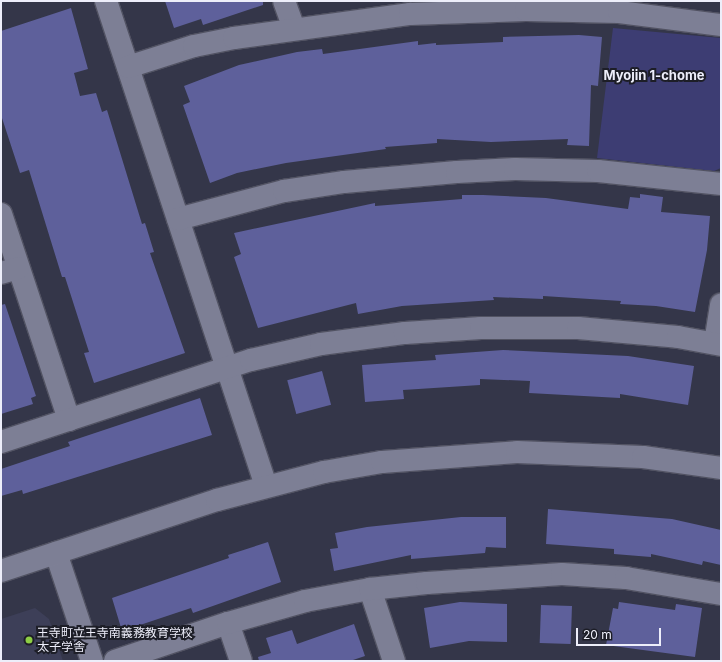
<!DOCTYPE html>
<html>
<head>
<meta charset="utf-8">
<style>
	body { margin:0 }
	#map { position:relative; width:722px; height:662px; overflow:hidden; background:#343649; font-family:Inter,"Noto Sans JP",sans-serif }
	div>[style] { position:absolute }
	.built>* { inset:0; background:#3d3f58 }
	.green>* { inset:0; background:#3d3d73 }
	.building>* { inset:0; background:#5e609b; transform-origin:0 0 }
	.roads { filter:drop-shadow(1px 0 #525363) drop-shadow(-1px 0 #525363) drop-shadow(0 1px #525363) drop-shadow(0 -1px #525363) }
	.minor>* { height:22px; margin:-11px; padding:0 11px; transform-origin:11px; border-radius:11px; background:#7d7f95 }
	.dots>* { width:11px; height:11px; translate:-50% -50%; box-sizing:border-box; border:2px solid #1d1e27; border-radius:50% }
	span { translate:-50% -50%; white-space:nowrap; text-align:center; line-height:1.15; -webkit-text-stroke:4px #1d1e27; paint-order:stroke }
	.poi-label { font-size:12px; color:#edeefa }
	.left { translate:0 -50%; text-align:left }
	.neighbourhood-label { font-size:13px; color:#edeefa; font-weight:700 }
	.frame { position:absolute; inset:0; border:2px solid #edeefa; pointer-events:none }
	.scale { position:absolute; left:576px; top:628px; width:85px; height:18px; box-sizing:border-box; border:2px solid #edeefa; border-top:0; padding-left:5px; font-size:12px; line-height:14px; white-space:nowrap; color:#edeefa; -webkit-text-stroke:3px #1d1e27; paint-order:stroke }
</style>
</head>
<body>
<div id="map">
	<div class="built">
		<div style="clip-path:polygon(35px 608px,49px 619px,63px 661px,1px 661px,1px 619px)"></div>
	</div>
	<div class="green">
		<div style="clip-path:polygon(613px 28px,721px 38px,721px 168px,714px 171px,597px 158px)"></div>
	</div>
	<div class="building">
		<div style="clip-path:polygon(165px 1px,263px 1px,263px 5px,203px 25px,201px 19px,174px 28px)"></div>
		<div style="clip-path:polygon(71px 8px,88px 69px,74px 73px,80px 96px,96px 93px,102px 112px,107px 110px,142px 224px,145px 223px,154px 252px,150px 253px,185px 353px,94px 383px,84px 353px,89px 352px,65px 277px,62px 277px,29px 170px,20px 173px,1px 115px,1px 31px)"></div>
		<div style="clip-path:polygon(579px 35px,602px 37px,598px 86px,591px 85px,589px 146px,567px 145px,568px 139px,491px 142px,437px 139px,437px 143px,385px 147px,386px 149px,286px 163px,237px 173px,210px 183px,183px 105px,190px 102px,184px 86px,239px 65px,297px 52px,322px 49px,323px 54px,418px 41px,418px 45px,436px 43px,436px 45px,503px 42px,503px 37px)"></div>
		<div style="clip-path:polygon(640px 194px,663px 197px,661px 212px,710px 216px,707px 250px,695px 312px,656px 306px,620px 304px,621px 301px,543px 296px,543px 299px,493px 297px,494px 300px,402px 306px,358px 314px,356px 303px,258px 328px,234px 257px,241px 254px,234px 233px,375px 203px,375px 206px,462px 199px,462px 195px,483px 195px,546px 198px,628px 209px,630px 197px,640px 198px)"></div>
		<div style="clip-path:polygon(5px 304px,36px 396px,31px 398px,33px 404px,1px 414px,1px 305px)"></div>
		<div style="clip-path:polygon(503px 350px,628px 356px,694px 366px,688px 405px,620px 394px,620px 398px,529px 393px,530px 381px,480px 379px,480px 385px,403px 390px,404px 399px,365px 402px,362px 365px,436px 360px,435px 355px)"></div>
		<div style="left:322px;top:371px;width:35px;height:36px;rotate:75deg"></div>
		<div style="clip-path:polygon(200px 398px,212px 435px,23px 494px,22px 490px,1px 496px,1px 469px,70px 446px,68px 442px)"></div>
		<div style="clip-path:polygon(548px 509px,672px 519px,721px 530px,721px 565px,703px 561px,702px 565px,651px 554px,651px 557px,614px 554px,614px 549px,546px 544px)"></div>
		<div style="clip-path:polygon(461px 517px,506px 517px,506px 548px,486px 547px,485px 553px,411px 559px,411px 555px,334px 571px,330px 549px,338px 548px,335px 533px,367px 527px)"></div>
		<div style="clip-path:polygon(268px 542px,281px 582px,193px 613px,191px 608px,122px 631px,112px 598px,229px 558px,228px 555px)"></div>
		<div style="clip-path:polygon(460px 602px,507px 604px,507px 642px,469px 641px,430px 648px,424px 608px)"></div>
		<div style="clip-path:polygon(619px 602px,675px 610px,676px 604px,702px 608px,695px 657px,606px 645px,613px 608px,618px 609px)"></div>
		<div style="left:541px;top:605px;width:31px;height:38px;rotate:2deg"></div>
		<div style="clip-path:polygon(354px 624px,365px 656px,350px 661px,259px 661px,258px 657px,271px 653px,266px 638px,292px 630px,297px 644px)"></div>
	</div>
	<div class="roads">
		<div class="minor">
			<div style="left:106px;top:1px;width:511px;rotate:71.74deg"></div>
			<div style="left:284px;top:1px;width:30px;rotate:70deg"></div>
			<div style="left:128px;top:67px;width:69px;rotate:-17.7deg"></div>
			<div style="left:194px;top:46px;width:41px;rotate:-11.3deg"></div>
			<div style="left:234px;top:38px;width:178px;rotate:-7.8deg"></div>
			<div style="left:410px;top:14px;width:116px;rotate:-2deg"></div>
			<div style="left:526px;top:10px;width:93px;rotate:1.2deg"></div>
			<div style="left:619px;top:12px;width:103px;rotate:7.3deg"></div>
			<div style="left:1px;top:214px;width:217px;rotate:71.7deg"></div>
			<div style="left:178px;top:219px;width:110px;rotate:-14.8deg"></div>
			<div style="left:284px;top:191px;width:61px;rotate:-8.5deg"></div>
			<div style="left:344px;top:182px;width:113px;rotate:-5.1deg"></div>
			<div style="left:457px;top:172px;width:58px;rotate:-3deg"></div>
			<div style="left:515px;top:169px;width:83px;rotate:1.4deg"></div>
			<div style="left:598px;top:171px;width:124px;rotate:6deg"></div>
			<div style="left:1px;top:273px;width:18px;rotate:-16deg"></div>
			<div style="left:715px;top:343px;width:39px;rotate:-81deg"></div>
			<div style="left:1px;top:442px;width:263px;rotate:-18.2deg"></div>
			<div style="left:251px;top:360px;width:72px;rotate:-12.9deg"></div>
			<div style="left:321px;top:344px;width:85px;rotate:-7.5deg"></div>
			<div style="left:405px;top:333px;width:76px;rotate:-3.8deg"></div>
			<div style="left:481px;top:328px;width:97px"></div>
			<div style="left:578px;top:328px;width:100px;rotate:5.1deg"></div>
			<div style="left:678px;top:337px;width:44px;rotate:10.5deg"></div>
			<div style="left:56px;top:553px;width:114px;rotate:71.6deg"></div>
			<div style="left:1px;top:571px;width:227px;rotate:-18.2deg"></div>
			<div style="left:217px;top:500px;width:111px;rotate:-14.7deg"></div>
			<div style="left:324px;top:472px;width:59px;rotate:-9.8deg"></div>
			<div style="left:382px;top:462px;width:135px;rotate:-4.2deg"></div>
			<div style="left:517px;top:452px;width:126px;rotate:2.3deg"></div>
			<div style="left:643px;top:457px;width:79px;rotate:8deg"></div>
			<div style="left:370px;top:589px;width:76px;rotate:71.6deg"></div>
			<div style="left:228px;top:623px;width:40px;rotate:71.1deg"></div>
			<div style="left:115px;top:661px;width:119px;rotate:-18.6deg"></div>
			<div style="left:228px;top:623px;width:80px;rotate:-15.9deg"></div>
			<div style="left:305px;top:601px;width:66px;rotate:-10.5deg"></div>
			<div style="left:370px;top:589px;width:57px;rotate:-6deg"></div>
			<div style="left:427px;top:583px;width:135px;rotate:-3.8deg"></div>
			<div style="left:562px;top:574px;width:64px;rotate:3.6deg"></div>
			<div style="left:626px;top:578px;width:96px;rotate:9.6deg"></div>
		</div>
	</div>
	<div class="dots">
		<div style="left:29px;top:640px;background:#8dce44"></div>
	</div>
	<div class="poi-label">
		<span class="left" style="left:37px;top:640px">王寺町立王寺南義務教育学校<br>太子学舎</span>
	</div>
	<div class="neighbourhood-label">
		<span style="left:654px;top:75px">Myojin 1-chome</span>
	</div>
	<div class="frame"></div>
	<div class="scale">20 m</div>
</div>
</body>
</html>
